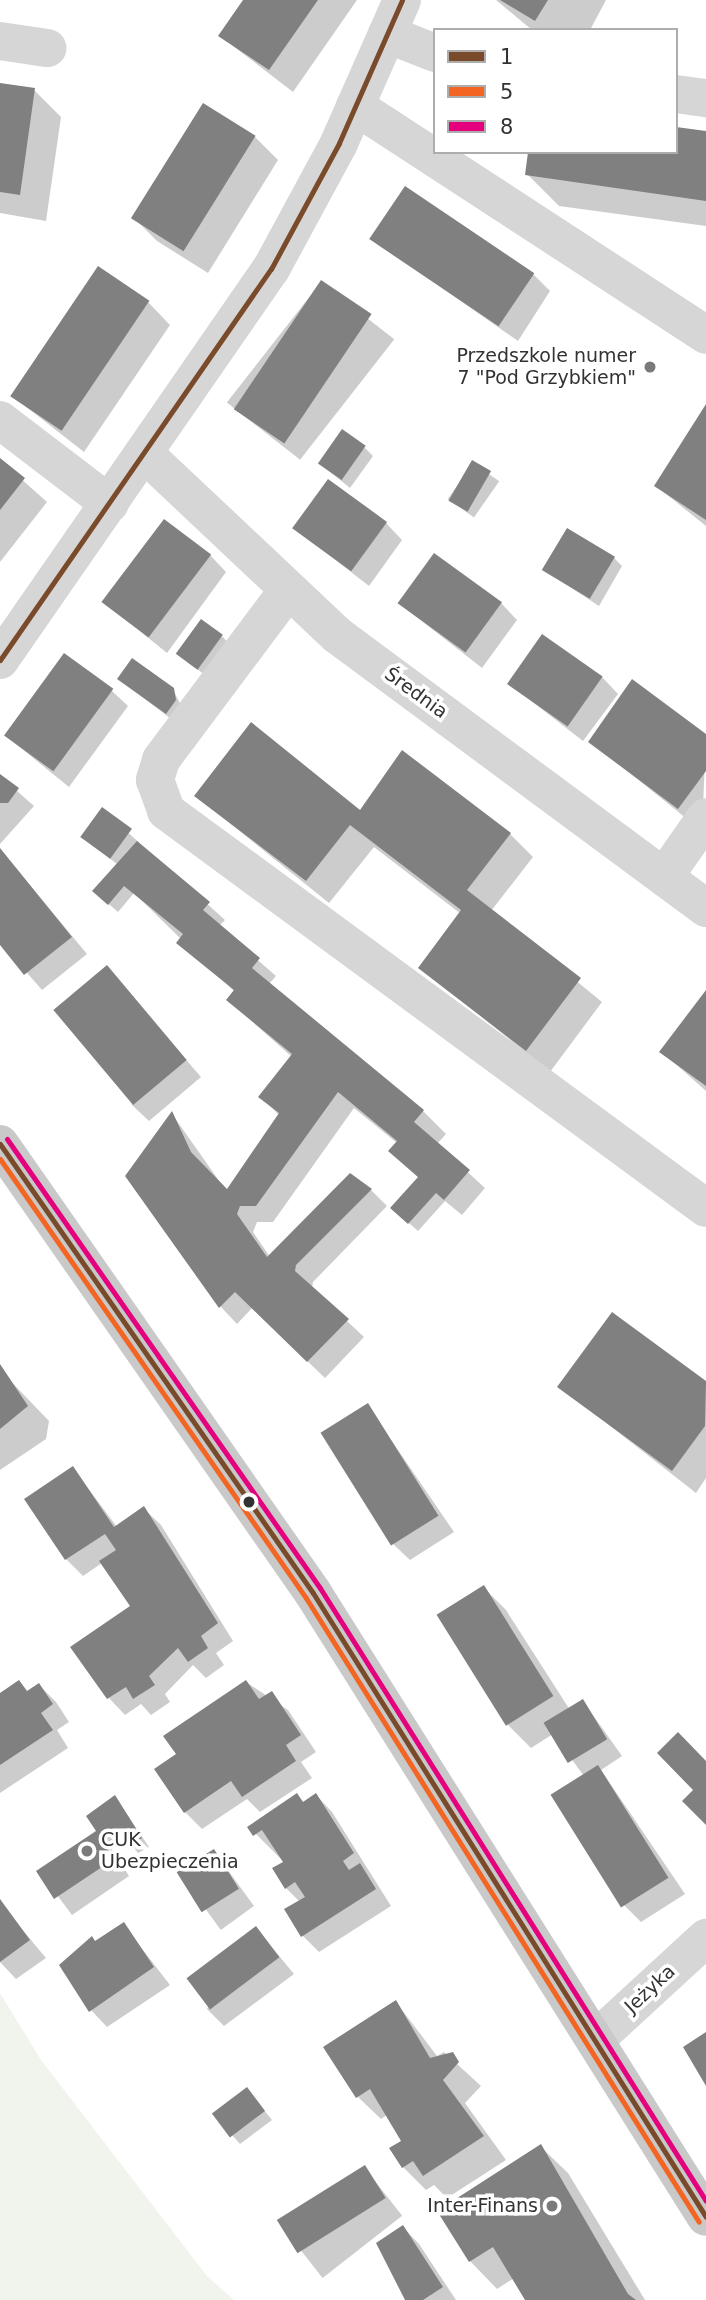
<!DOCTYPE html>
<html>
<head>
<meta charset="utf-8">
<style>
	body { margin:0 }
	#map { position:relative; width:706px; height:2300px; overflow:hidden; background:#fff; font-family:"DejaVu Sans",sans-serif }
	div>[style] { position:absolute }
	.green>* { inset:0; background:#f1f4ed }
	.shadow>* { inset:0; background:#0003; transform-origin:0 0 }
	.building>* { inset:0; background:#808080; transform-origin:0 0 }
	.minor>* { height:38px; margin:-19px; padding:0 19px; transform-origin:19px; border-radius:19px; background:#d6d6d6 }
	.major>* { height:38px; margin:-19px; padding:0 19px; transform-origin:19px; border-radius:19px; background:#c9c9c9 }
	.bus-1>* { height:5px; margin:-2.5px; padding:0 2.5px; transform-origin:2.5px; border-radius:2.5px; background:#7a4b2a }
	.bus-2>* { height:5px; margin:-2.5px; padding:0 2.5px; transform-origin:2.5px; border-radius:2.5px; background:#f26522 }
	.bus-3>* { height:5px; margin:-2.5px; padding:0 2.5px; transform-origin:2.5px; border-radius:2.5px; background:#e5007d }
	.dots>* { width:19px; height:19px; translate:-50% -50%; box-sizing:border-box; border:4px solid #fff; border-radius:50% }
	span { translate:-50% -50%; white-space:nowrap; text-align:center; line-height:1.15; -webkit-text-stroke:7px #fff; paint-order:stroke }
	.poi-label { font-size:19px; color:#323232 }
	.right { translate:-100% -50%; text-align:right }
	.left { translate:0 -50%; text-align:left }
	.street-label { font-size:19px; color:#323232 }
	.legend { position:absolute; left:433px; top:28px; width:245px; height:126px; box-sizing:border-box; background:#fff; border:2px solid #adadad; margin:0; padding:9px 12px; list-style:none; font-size:21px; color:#323232 }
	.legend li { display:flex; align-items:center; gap:14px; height:35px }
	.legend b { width:35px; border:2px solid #adadad }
</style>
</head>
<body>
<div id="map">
	<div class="green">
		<div style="clip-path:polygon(0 1993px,41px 2060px,207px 2276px,234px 2300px,0 2300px)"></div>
	</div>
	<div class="shadow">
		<div style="clip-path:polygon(245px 0,357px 0,293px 92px,220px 36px)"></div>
		<div style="clip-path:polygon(496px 0,606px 0,590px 30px,532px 30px)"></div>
		<div style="clip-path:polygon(0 86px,34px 90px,61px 117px,46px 221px,0 213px)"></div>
		<div style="clip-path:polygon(706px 133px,706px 226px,559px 206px,527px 174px,676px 152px)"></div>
		<div style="clip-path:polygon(255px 137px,278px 160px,208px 273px,157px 241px,134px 218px)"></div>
		<div style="clip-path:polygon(372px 239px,534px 275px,550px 291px,518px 341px)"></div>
		<div style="left:321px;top:282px;width:93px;height:153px;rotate:38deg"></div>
		<div style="clip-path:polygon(148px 302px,170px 325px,84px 452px,11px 395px)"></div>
		<div style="clip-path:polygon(706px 407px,706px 526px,656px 486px)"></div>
		<div style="clip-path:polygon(365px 448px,373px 456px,350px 488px,319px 463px)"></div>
		<div style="clip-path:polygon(0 460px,47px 502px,0 562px)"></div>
		<div style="left:473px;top:463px;width:32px;height:44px;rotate:35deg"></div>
		<div style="clip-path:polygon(386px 523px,402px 540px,369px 586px,294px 528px)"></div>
		<div style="clip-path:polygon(210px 555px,226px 572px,167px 653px,104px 602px)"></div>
		<div style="clip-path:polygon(614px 558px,622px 566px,599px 606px,544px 570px)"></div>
		<div style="clip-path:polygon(501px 603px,517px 620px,482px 668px,400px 604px)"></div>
		<div style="clip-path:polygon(222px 636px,230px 645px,208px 677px,187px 662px)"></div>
		<div style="clip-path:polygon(602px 677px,618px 694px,583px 741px,508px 683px)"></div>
		<div style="clip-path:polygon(119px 679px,173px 690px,183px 709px,175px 722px)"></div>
		<div style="clip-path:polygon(111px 690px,128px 706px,69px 787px,6px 736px)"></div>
		<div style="clip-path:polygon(706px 736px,702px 831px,590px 741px)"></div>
		<div style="clip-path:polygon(0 776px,34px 806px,0 844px)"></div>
		<div style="clip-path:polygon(196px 796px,510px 834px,533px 857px,491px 911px,602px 1002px,550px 1072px,421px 968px,461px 914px,374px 847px,329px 903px)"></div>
		<div style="clip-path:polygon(103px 810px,225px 920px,219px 926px,276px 976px,269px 984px,423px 1111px,446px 1134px,437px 1144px,485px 1188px,462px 1215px,445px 1201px,418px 1231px,401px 1216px,419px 1178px,390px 1151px,397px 1143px,354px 1108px,273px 1222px,257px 1222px,253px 1232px,270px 1257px,371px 1190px,387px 1206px,313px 1282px,312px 1288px,364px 1337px,325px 1378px,252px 1308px,237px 1324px,221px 1307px,127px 1176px,172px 1114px,227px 1192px,279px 1115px,261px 1097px,292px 1057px,228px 1000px,235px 992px,134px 893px,118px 912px,103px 899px,117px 864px,83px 838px)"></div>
		<div style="clip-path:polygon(0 849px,87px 954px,42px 990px,0 942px)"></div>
		<div style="clip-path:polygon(107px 968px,201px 1077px,149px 1121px,132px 1105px)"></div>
		<div style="clip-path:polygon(706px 994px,706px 1091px,661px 1051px)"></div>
		<div style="clip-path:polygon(612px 1314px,706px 1383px,706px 1478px,696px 1493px,559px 1386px)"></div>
		<div style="clip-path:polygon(0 1370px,49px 1421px,46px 1439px,0 1470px)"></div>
		<div style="clip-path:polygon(368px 1406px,454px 1532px,410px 1560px,393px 1544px)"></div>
		<div style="clip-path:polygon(73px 1468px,117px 1527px,144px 1509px,161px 1525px,233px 1641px,216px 1653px,224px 1665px,206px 1678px,193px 1665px,165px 1694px,170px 1702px,151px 1715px,141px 1704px,125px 1715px,109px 1698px,132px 1607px,102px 1563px,83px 1576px,66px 1559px)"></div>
		<div style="clip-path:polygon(483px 1587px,506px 1610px,570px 1710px,583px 1701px,622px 1756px,601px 1770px,685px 1894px,641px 1922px,624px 1905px,584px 1776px,553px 1734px,531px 1748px,508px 1725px)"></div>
		<div style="clip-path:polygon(246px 1682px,288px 1710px,316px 1752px,301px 1762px,312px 1778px,260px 1812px,247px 1799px,202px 1829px,185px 1812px)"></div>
		<div style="clip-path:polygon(19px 1683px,28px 1692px,39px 1685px,56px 1702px,69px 1722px,57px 1730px,68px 1748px,0 1793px,0 1695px)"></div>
		<div style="clip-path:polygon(296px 1795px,304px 1803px,316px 1795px,332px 1812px,391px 1906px,319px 1952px,302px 1935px,300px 1902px,286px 1888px,285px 1863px,249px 1827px)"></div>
		<div style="clip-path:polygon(115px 1797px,149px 1847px,138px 1853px,126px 1839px,111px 1848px,129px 1876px,72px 1915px,39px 1871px,96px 1833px)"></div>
		<div style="left:214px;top:1851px;width:68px;height:41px;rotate:54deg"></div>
		<div style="clip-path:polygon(0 1903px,46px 1958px,16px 1979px,0 1962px)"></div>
		<div style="clip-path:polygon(123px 1924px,170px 1985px,107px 2027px,91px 2010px,92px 1938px,96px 1942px)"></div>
		<div style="clip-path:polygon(256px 1928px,294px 1974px,224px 2026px,207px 2009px)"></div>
		<div style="clip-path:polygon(396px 2002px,437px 2056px,444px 2052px,481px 2086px,465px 2103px,506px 2160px,447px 2198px,434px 2185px,426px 2190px,403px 2167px,404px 2142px,387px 2115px,381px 2119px,358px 2097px)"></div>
		<div style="clip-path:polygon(247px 2089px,272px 2120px,240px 2144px,232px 2135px)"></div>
		<div style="clip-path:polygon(540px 2146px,568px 2173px,645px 2300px,527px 2300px,514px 2278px,497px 2289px,470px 2261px)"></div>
		<div style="left:364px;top:2167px;width:62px;height:101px;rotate:52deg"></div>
		<div style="clip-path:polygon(403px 2227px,419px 2244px,456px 2300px,408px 2300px)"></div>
	</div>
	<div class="building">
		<div style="clip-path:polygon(243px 0,318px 0,269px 70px,218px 36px)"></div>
		<div style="clip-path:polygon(500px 0,548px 0,535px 21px)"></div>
		<div style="clip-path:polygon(0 83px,35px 88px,20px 195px,0 192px)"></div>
		<div style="left:203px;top:103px;width:62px;height:136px;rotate:32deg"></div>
		<div style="clip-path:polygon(676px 127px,706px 131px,706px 201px,525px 175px,528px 152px,676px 152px)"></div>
		<div style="left:405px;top:186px;width:156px;height:64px;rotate:34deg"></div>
		<div style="left:98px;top:266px;width:62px;height:157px;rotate:34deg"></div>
		<div style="left:321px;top:280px;width:61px;height:156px;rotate:34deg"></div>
		<div style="clip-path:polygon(706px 404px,706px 520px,654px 486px)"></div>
		<div style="left:342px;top:429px;width:29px;height:42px;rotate:35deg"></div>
		<div style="clip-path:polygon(0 458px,25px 478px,0 510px)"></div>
		<div style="left:472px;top:460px;width:22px;height:47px;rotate:30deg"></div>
		<div style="left:328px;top:479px;width:73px;height:61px;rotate:36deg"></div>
		<div style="left:164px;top:519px;width:59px;height:104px;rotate:37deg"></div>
		<div style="left:567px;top:528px;width:56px;height:49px;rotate:31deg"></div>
		<div style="left:434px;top:553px;width:84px;height:62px;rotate:36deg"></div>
		<div style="left:201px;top:619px;width:27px;height:43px;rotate:36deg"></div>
		<div style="left:542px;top:634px;width:74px;height:61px;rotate:35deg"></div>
		<div style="left:64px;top:653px;width:61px;height:102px;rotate:36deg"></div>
		<div style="clip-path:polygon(132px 658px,174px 688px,176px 700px,166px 714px,117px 679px)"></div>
		<div style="clip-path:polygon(632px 679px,706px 734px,706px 771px,678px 809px,588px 742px)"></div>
		<div style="clip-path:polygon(251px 722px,360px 810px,402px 750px,511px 833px,467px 890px,581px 978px,526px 1051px,418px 968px,461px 910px,350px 825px,306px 881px,194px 796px)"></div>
		<div style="clip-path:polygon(0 774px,19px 788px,8px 803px,0 803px)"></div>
		<div style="left:102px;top:807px;width:37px;height:37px;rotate:36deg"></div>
		<div style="clip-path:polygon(137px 841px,210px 902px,203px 910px,260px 958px,252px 968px,424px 1110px,414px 1122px,470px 1170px,444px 1200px,436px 1193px,408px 1224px,390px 1208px,418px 1177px,388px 1151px,397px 1141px,338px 1092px,256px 1206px,240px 1206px,237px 1214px,267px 1257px,350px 1173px,372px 1189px,296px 1265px,295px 1271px,349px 1319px,307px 1362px,235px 1292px,219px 1308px,125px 1176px,172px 1111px,191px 1152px,227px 1189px,279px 1113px,258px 1097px,292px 1054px,226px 1000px,234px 990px,176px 943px,183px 934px,124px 886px,108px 905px,92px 891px)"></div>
		<div style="clip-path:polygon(0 848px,72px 937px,24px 975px,0 945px)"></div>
		<div style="left:107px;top:965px;width:124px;height:70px;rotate:50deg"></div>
		<div style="clip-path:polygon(706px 990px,706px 1086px,659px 1052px)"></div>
		<div style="clip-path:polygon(612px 1312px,706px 1381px,705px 1426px,672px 1471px,557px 1387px)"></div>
		<div style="clip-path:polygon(0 1364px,28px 1406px,0 1429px)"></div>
		<div style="left:368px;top:1403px;width:133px;height:56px;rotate:58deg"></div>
		<div style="clip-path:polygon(73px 1466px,114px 1527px,144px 1506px,218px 1623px,201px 1636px,208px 1648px,188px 1662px,178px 1648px,149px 1676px,155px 1685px,133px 1699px,126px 1687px,107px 1699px,70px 1647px,130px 1606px,99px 1561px,116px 1550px,105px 1534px,65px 1560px,24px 1499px)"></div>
		<div style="left:484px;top:1585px;width:131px;height:56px;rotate:58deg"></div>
		<div style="clip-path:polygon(19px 1680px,27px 1691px,39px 1683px,53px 1704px,41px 1713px,53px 1730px,0 1765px,0 1693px)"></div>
		<div style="clip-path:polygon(246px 1680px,259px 1699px,272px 1691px,301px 1735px,286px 1745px,296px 1761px,242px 1797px,231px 1781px,184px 1813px,154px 1769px,176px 1754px,163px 1736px)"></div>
		<div style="left:583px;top:1699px;width:47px;height:46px;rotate:59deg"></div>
		<div style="clip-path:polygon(678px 1732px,706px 1761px,706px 1825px,682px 1801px,693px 1790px,657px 1753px)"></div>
		<div style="left:598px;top:1765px;width:133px;height:56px;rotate:58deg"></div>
		<div style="clip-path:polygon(297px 1793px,303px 1802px,316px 1793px,354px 1853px,343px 1861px,349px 1870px,360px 1863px,376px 1889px,301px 1937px,284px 1909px,305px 1897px,295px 1882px,285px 1889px,272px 1868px,283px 1862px,262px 1830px,253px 1836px,247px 1827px)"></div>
		<div style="clip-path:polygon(115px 1795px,142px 1838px,128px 1846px,118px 1830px,102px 1840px,114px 1859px,54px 1899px,36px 1871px,96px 1831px,86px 1816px)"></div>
		<div style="left:214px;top:1849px;width:47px;height:44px;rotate:58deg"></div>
		<div style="clip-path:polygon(0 1899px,30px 1940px,0 1962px)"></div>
		<div style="clip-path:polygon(124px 1922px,154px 1967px,89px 2012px,59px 1965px,92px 1936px,95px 1941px)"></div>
		<div style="left:256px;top:1926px;width:39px;height:87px;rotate:53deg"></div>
		<div style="clip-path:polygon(396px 2000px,430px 2058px,453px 2052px,459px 2062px,443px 2080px,484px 2136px,423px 2176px,413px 2161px,402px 2168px,389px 2148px,401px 2141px,370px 2089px,356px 2098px,323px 2047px)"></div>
		<div style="clip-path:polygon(706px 2032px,706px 2086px,683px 2047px)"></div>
		<div style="left:247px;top:2087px;width:30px;height:44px;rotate:53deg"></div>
		<div style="clip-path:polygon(541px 2144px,628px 2294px,636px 2300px,525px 2300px,493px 2247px,469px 2262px,437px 2211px)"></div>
		<div style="left:365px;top:2165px;width:39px;height:104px;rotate:58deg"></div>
		<div style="clip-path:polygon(403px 2225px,443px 2287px,423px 2300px,405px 2300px,376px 2243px)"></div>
	</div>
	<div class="minor">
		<div style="left:387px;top:34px;width:52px;rotate:21.6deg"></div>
		<div style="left:0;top:41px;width:48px;rotate:8.5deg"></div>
		<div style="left:676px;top:94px;width:30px;rotate:8deg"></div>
		<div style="left:355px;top:106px;width:419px;rotate:33.1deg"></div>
		<div style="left:0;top:420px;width:138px;rotate:37.4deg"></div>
		<div style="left:145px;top:454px;width:264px;rotate:43.3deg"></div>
		<div style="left:337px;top:635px;width:459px;rotate:36.5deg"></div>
		<div style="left:288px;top:590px;width:212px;rotate:126.8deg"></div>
		<div style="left:161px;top:760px;width:21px;rotate:107deg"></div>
		<div style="left:155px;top:780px;width:33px;rotate:70deg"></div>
		<div style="left:166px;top:811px;width:670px;rotate:36.32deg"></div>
		<div style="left:0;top:660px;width:476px;rotate:-55.3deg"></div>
		<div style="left:271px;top:269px;width:143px;rotate:-61.6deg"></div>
		<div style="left:339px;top:143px;width:156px;rotate:-66.2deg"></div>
		<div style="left:664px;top:877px;width:73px;rotate:-55deg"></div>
		<div style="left:595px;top:2040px;width:151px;rotate:-42.6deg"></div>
	</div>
	<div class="major">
		<div style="left:0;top:1144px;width:547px;rotate:55.12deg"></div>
		<div style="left:313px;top:1593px;width:737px;rotate:57.8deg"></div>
	</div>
	<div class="bus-1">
		<div style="left:0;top:660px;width:476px;rotate:-55.3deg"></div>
		<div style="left:271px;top:269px;width:143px;rotate:-61.6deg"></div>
		<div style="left:339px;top:143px;width:156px;rotate:-66.2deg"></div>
		<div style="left:0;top:1144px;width:547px;rotate:55.12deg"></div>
		<div style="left:313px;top:1593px;width:737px;rotate:57.8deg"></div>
	</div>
	<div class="bus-2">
		<div style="left:0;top:1159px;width:535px;rotate:55.12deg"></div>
		<div style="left:306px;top:1598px;width:737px;rotate:57.8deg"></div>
	</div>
	<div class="bus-3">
		<div style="left:7px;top:1139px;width:547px;rotate:55.12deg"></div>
		<div style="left:320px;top:1588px;width:724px;rotate:57.8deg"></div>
	</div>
	<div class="dots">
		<div style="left:650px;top:367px;background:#7a7a7a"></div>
		<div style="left:249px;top:1502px;background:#323232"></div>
		<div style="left:87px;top:1851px;background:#7a7a7a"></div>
		<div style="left:552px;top:2206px;background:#7a7a7a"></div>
	</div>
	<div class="poi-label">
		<span class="right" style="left:636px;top:367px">Przedszkole numer<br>7 "Pod Grzybkiem"</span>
		<span class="left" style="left:101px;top:1851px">CUK<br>Ubezpieczenia</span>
		<span class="right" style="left:538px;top:2206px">Inter-Finans</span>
	</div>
	<div class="street-label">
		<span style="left:416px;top:693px;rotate:36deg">Średnia</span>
		<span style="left:650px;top:1989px;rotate:-43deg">Jeżyka</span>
	</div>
	<ul class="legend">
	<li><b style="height:9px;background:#7a4b2a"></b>1</li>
	<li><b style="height:9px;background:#f26522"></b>5</li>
	<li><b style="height:9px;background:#e5007d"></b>8</li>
	</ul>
</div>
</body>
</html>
